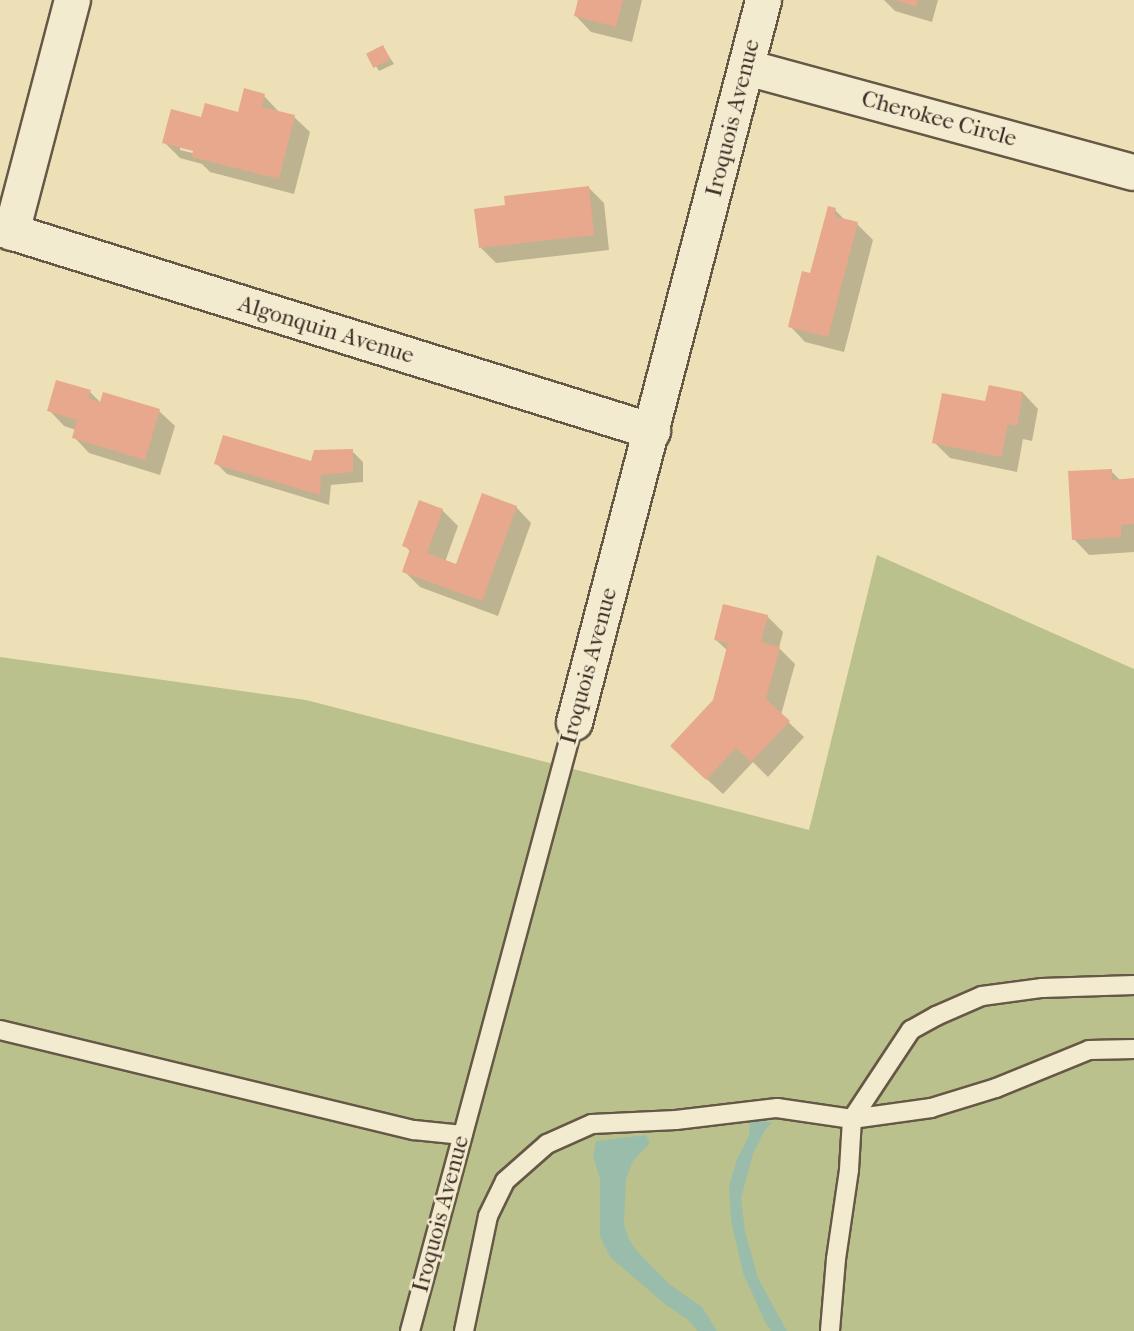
<!DOCTYPE html>
<html>
<head>
<meta charset="utf-8">
<style>
	body { margin:0 }
	#map { position:relative; width:1134px; height:1331px; overflow:hidden; background:#ede0b6; font-family:"IM FELL French Canon",serif }
	div>[style] { position:absolute }
	.green>* { inset:0; background:#bbc18c }
	.water>* { inset:0; background:#9abdab }
	.shadow>* { inset:0; background:#0003 }
	.building>* { inset:0; background:#e7a88e; transform-origin:0 0 }
	.roads { filter:drop-shadow(2px 0 #665846) drop-shadow(-2px 0 #665846) drop-shadow(0 2px #665846) drop-shadow(0 -2px #665846) }
	.lane>* { height:18px; margin:-9px; padding:0 9px; transform-origin:9px; border-radius:9px; background:#f3ebd0 }
	.street>* { height:35px; margin:-17.5px; padding:0 17.5px; transform-origin:17.5px; border-radius:17.5px; background:#f3ebd0 }
	span { translate:-50% -50%; white-space:nowrap; text-align:center; line-height:1.15; -webkit-text-stroke:5px #f3ebd0; paint-order:stroke }
	.street-label { font-size:23px; color:#392a21 }
</style>
</head>
<body>
<div id="map">
	<div class="green">
		<div style="clip-path:polygon(877px 555px,1134px 669px,1134px 1331px,0 1331px,0 657px,306px 700px,809px 830px)"></div>
	</div>
	<div class="water">
		<div style="clip-path:polygon(750px 1118px,772px 1123px,765px 1130px,753px 1154px,741px 1198px,745px 1231px,758px 1278px,787px 1331px,771px 1331px,764px 1320px,743px 1273px,731px 1220px,729px 1186px,737px 1159px,749px 1136px)"></div>
		<div style="clip-path:polygon(646px 1135px,650px 1143px,633px 1161px,626px 1179px,624px 1224px,629px 1239px,636px 1250px,669px 1284px,702px 1307px,717px 1331px,698px 1331px,687px 1319px,666px 1305px,610px 1257px,600px 1237px,600px 1179px,593px 1157px,596px 1141px)"></div>
	</div>
	<div class="shadow">
		<div style="clip-path:polygon(578px 0,642px 0,632px 42px,591px 32px,576px 16px)"></div>
		<div style="clip-path:polygon(884px 0,938px 0,932px 22px,895px 11px)"></div>
		<div style="clip-path:polygon(383px 47px,394px 64px,379px 71px,368px 53px)"></div>
		<div style="clip-path:polygon(evenodd,264px 96px,280px 113px,294px 117px,310px 132px,294px 194px,210px 172px,202px 164px,180px 158px,164px 142px,203px 119px,239px 115px,264px 96px,180px 146px,202px 151px,201px 155px,180px 150px,180px 146px)"></div>
		<div style="clip-path:polygon(588px 187px,604px 203px,609px 250px,496px 263px,481px 248px,507px 207px)"></div>
		<div style="clip-path:polygon(835px 210px,846px 221px,857px 224px,873px 240px,844px 352px,805px 342px,790px 326px)"></div>
		<div style="clip-path:polygon(90px 392px,101px 403px,159px 411px,175px 426px,160px 475px,89px 453px,74px 437px,76px 430px,64px 426px,49px 410px)"></div>
		<div style="clip-path:polygon(1023px 393px,1038px 409px,1032px 441px,1023px 439px,1017px 472px,950px 458px,934px 442px,986px 404px)"></div>
		<div style="clip-path:polygon(352px 451px,363px 462px,363px 482px,331px 485px,329px 505px,227px 474px,216px 463px,312px 463px)"></div>
		<div style="clip-path:polygon(1111px 471px,1121px 481px,1134px 480px,1134px 552px,1089px 555px,1074px 539px)"></div>
		<div style="clip-path:polygon(516px 507px,531px 523px,498px 616px,420px 587px,404px 571px,411px 552px,404px 545px,442px 510px,458px 526px,445px 562px,457px 566px)"></div>
		<div style="clip-path:polygon(767px 616px,783px 632px,779px 648px,795px 664px,781px 715px,804px 737px,768px 777px,753px 762px,723px 794px,688px 762px,715px 701px,728px 651px,716px 640px)"></div>
	</div>
	<div class="building">
		<div style="clip-path:polygon(578px 0,623px 0,616px 27px,574px 16px)"></div>
		<div style="clip-path:polygon(895px 0,918px 0,916px 7px)"></div>
		<div style="left:383px;top:45px;width:16px;height:19px;rotate:63deg"></div>
		<div style="clip-path:polygon(244px 88px,265px 94px,262px 107px,295px 115px,279px 179px,192px 157px,193px 151px,162px 143px,171px 109px,201px 117px,205px 103px,238px 112px)"></div>
		<div style="clip-path:polygon(589px 186px,594px 235px,479px 248px,474px 209px,505px 205px,504px 196px)"></div>
		<div style="clip-path:polygon(828px 206px,836px 208px,834px 216px,858px 222px,828px 337px,788px 327px,802px 271px,810px 273px)"></div>
		<div style="clip-path:polygon(56px 380px,91px 390px,88px 398px,100px 402px,103px 392px,160px 409px,145px 460px,72px 438px,77px 420px,47px 411px)"></div>
		<div style="clip-path:polygon(989px 385px,1023px 392px,1017px 426px,1008px 424px,1001px 457px,932px 443px,942px 393px,985px 401px)"></div>
		<div style="clip-path:polygon(223px 435px,311px 461px,314px 450px,353px 449px,353px 472px,321px 475px,320px 495px,214px 464px)"></div>
		<div style="clip-path:polygon(1112px 469px,1112px 480px,1134px 478px,1134px 524px,1121px 525px,1121px 537px,1072px 540px,1068px 471px)"></div>
		<div style="clip-path:polygon(482px 493px,517px 506px,482px 601px,402px 572px,410px 549px,402px 546px,419px 500px,443px 509px,427px 553px,456px 564px)"></div>
		<div style="clip-path:polygon(723px 604px,768px 615px,761px 642px,780px 647px,766px 699px,790px 721px,751px 762px,736px 748px,706px 780px,670px 746px,713px 700px,728px 643px,714px 640px)"></div>
	</div>
	<div class="roads">
		<div class="lane">
			<div style="left:0;top:1030px;width:426px;rotate:13.6deg"></div>
			<div style="left:414px;top:1130px;width:49px;rotate:5.8deg"></div>
			<div style="left:852px;top:1119px;width:107px;rotate:-56.5deg"></div>
			<div style="left:911px;top:1030px;width:29px;rotate:-29deg"></div>
			<div style="left:936px;top:1016px;width:50px;rotate:-23.5deg"></div>
			<div style="left:982px;top:996px;width:61px;rotate:-7.6deg"></div>
			<div style="left:1042px;top:988px;width:92px;rotate:-1.9deg"></div>
			<div style="left:852px;top:1119px;width:80px;rotate:-7.9deg"></div>
			<div style="left:931px;top:1108px;width:68px;rotate:-17.1deg"></div>
			<div style="left:996px;top:1088px;width:100px;rotate:-22.2deg"></div>
			<div style="left:1089px;top:1050px;width:45px;rotate:-1.3deg"></div>
			<div style="left:410px;top:1331px;width:631px;rotate:-74.93deg"></div>
			<div style="left:464px;top:1331px;width:117px;rotate:-78.2deg"></div>
			<div style="left:488px;top:1216px;width:39px;rotate:-64deg"></div>
			<div style="left:505px;top:1181px;width:56px;rotate:-41.4deg"></div>
			<div style="left:547px;top:1144px;width:49px;rotate:-24deg"></div>
			<div style="left:592px;top:1124px;width:84px;rotate:-2.7deg"></div>
			<div style="left:676px;top:1120px;width:102px;rotate:-6.8deg"></div>
			<div style="left:777px;top:1108px;width:76px;rotate:8.3deg"></div>
			<div style="left:852px;top:1119px;width:51px;rotate:93.4deg"></div>
			<div style="left:849px;top:1170px;width:90px;rotate:98.3deg"></div>
			<div style="left:836px;top:1259px;width:72px;rotate:94.8deg"></div>
		</div>
		<div class="street">
			<div style="left:746px;top:67px;width:400px;rotate:15.2deg"></div>
			<div style="left:0;top:228px;width:683px;rotate:17.29deg"></div>
			<div style="left:11px;top:232px;width:240px;rotate:-75.3deg"></div>
			<div style="left:574px;top:722px;width:746px;rotate:-75.33deg"></div>
		</div>
	</div>
	<div class="street-label">
		<span style="left:733px;top:118px;rotate:-76deg">Iroquois Avenue</span>
		<span style="left:939px;top:119px;rotate:15deg">Cherokee Circle</span>
		<span style="left:326px;top:330px;rotate:17deg">Algonquin Avenue</span>
		<span style="left:589px;top:666px;rotate:-75deg">Iroquois Avenue</span>
		<span style="left:441px;top:1214px;rotate:-75deg">Iroquois Avenue</span>
	</div>
</div>
</body>
</html>
